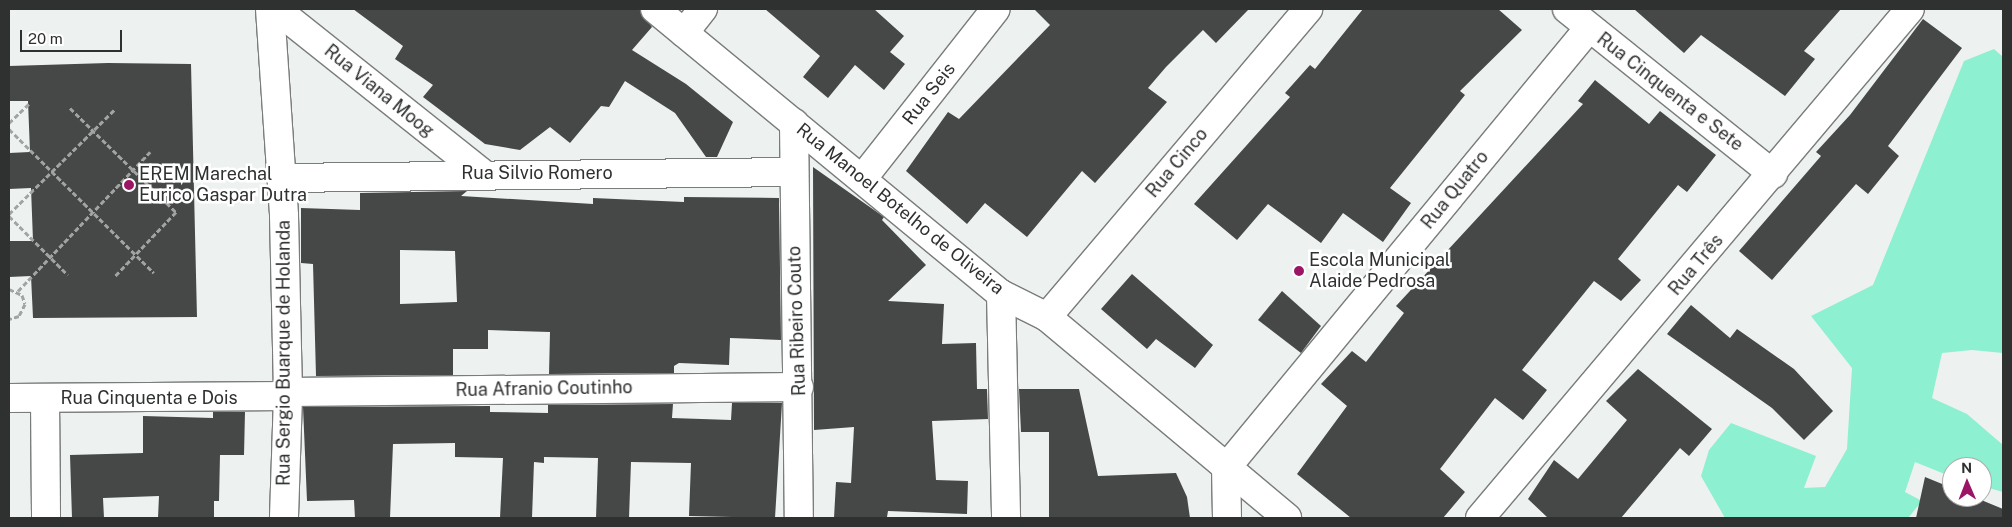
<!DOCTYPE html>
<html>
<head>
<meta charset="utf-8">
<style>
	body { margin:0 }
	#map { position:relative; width:2012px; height:527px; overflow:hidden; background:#edf1ef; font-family:"Public Sans",sans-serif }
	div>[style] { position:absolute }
	.green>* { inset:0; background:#8df0d0 }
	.building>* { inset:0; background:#454847 }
	.path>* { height:3px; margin-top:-1.5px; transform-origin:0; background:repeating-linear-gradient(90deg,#a2a4a3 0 5px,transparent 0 7.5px) }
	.roads { filter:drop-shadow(1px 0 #797c7b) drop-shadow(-1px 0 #797c7b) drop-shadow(0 1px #797c7b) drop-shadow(0 -1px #797c7b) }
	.minor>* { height:28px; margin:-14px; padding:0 14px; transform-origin:14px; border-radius:14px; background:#fff }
	.dots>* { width:14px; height:14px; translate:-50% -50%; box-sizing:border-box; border:2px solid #fff; border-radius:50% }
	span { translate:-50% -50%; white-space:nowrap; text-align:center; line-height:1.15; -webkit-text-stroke:5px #fff; paint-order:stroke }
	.street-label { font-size:18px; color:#2f3030 }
	.poi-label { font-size:18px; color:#2f3030 }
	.left { translate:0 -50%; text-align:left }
	.frame { position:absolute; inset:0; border:10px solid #2f3030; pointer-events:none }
	.north { position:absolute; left:1942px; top:457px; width:50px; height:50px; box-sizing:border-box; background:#fff; border:1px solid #acacac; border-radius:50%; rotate:359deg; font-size:14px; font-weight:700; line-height:20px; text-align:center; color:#2f3030 }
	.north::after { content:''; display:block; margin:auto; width:18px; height:22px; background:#9c1565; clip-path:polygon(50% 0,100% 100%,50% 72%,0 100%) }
	.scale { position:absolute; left:20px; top:30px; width:102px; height:22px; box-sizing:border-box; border:2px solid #2f3030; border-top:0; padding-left:6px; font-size:15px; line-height:18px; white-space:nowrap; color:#2f3030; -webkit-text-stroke:4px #fff; paint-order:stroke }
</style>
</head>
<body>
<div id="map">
	<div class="green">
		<div style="clip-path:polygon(1994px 49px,2003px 57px,2003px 353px,1972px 350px,1942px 353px,1932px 398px,1967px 414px,2003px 445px,2003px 492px,1982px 486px,1982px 467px,1952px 467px,1952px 477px,1915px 462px,1905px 492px,1922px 501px,1908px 518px,1725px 518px,1701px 476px,1709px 450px,1731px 423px,1816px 456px,1804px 488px,1825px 487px,1847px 449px,1852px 368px,1811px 316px,1873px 285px,1964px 61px)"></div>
	</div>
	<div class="building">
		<div style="clip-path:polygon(353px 9px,639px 9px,652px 27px,632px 50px,686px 84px,733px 122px,717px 157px,706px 157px,675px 113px,625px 81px,609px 107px,601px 106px,570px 143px,550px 127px,520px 150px,485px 144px,423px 97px,433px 85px,395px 59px,403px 46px)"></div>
		<div style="clip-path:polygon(765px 9px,874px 9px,904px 36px,890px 52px,905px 64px,884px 90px,855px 65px,828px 98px,803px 77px,820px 56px)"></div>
		<div style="clip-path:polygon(1034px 9px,1249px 9px,1216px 43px,1203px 30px,1166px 67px,1148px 88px,1167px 102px,1095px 183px,1082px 171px,1027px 237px,985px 203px,967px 224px,906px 171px,948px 112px,959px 119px,1050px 25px)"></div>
		<div style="clip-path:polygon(1363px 9px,1498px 9px,1522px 30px,1460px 91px,1465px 95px,1390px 188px,1411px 203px,1383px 242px,1343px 213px,1321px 243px,1268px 204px,1237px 240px,1194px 204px,1290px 97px,1285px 93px,1310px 65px,1315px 69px)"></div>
		<div style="clip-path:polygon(1634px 9px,1841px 9px,1804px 51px,1815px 59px,1785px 96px,1701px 35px,1684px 53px)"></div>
		<div style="clip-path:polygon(1923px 19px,1962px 48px,1888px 146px,1899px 156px,1868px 194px,1856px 184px,1772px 280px,1739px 251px,1821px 156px,1816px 152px,1850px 115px)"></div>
		<div style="clip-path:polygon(108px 63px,191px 64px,197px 317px,33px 318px,31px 276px,9px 277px,9px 241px,33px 241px,31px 188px,9px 189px,9px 153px,30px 152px,28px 101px,9px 101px,9px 66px)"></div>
		<div style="clip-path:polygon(1595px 80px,1649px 124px,1660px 111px,1716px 155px,1687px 192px,1678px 185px,1618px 259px,1641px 280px,1621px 301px,1594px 281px,1522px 370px,1547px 390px,1523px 420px,1495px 398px,1440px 469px,1465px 492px,1443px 518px,1351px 518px,1297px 474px,1347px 406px,1321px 384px,1352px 351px,1366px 362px,1404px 313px,1396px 306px,1583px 104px,1578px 101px)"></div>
		<div style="clip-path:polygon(813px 167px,884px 217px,882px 220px,926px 265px,888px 301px,944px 304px,942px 344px,976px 343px,977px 389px,987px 389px,988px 419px,932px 421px,936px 480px,968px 481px,967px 514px,888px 511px,887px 517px,834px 518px,836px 482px,851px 483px,854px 427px,814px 430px)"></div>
		<div style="clip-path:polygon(evenodd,467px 191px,461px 196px,593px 204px,593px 198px,684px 202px,684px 197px,779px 198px,781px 340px,730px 338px,729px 365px,679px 363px,674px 366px,674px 373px,549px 374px,550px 332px,488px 330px,488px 349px,453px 349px,453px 375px,316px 376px,313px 264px,301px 263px,301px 208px,360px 210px,360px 193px,467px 191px,400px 250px,455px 251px,457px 302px,400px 304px,400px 250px)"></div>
		<div style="clip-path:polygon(1132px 274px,1213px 345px,1195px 368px,1156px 339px,1147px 349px,1101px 309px)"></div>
		<div style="clip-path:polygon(1282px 291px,1321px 326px,1301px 353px,1258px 320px)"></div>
		<div style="clip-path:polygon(1691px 305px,1730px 338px,1737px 329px,1794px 369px,1833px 411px,1804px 440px,1772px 408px,1667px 334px)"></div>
		<div style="clip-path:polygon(1638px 369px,1712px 429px,1689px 456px,1680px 448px,1621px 518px,1548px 518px,1528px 499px,1554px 460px,1578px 479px,1627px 420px,1606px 401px)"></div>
		<div style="clip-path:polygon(1019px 389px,1079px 389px,1098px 476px,1176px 473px,1187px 497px,1190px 518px,1049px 518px,1049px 432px,1021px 432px)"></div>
		<div style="clip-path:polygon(732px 403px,782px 403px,775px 518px,689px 516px,691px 463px,631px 462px,629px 518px,596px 518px,598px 458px,544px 457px,544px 463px,534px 462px,532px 518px,500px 518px,503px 458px,455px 457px,455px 443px,393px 444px,390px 518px,355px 518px,354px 500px,307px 501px,303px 407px,490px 406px,490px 412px,548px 413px,548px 405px,673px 404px,672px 418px,731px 420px)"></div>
		<div style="clip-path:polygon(213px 412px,245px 412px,244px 455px,220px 455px,219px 501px,214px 501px,214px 518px,158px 518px,159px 496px,103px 498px,104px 518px,72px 518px,70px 455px,143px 453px,143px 416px,213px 418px)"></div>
		<div style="clip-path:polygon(1925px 477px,1952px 488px,1952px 497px,1974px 497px,2003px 509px,2003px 518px,1916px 518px)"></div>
	</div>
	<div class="path">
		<div style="left:70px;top:108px;width:148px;rotate:44.5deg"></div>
		<div style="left:176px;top:212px;width:88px;rotate:133.6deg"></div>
		<div style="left:9px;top:123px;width:29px;rotate:-44deg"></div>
		<div style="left:9px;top:129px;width:204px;rotate:44.8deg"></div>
		<div style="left:9px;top:214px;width:148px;rotate:-44.7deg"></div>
		<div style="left:9px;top:216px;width:83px;rotate:45deg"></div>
		<div style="left:9px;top:289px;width:14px;rotate:25deg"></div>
		<div style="left:22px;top:295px;width:9px;rotate:72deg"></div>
		<div style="left:25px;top:304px;width:13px;rotate:117deg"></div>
		<div style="left:19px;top:316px;width:10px;rotate:163deg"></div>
		<div style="left:18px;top:291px;width:192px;rotate:-46.5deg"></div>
	</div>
	<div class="roads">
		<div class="minor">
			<div style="left:270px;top:9px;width:207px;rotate:86.1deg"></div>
			<div style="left:284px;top:216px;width:180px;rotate:88.7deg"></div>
			<div style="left:288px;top:396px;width:122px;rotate:91.9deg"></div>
			<div style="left:276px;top:9px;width:263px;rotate:38.5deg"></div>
			<div style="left:655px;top:9px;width:448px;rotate:39.5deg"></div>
			<div style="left:1001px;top:294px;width:51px;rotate:26.6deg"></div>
			<div style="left:1047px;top:317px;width:313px;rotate:39.9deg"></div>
			<div style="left:1567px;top:9px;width:264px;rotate:38.7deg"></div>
			<div style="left:684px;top:33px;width:31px;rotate:-52deg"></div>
			<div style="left:794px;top:123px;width:395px;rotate:89.3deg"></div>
			<div style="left:282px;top:178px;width:510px;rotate:-0.67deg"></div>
			<div style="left:862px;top:179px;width:216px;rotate:-51.8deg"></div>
			<div style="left:1001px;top:294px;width:224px;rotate:88.7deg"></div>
			<div style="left:1047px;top:317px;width:404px;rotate:-49.7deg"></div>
			<div style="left:288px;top:392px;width:511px;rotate:-0.56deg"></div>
			<div style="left:9px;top:398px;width:279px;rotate:-0.4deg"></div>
			<div style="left:45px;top:398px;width:120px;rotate:89.5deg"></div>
			<div style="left:1227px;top:518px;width:50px;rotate:-91.1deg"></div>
			<div style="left:1226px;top:468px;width:570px;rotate:-50.48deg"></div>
			<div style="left:1480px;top:518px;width:666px;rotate:-49.81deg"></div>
		</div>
	</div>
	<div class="dots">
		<div style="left:129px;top:185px;background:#9c1565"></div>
		<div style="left:1299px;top:271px;background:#9c1565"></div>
	</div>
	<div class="street-label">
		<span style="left:379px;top:91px;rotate:39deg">Rua Viana Moog</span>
		<span style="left:1670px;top:92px;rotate:38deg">Rua Cinquenta e Sete</span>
		<span style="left:929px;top:94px;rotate:-52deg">Rua Seis</span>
		<span style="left:1177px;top:163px;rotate:-50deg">Rua Cinco</span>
		<span style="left:537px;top:173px">Rua Silvio Romero</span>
		<span style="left:1455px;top:190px;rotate:-51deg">Rua Quatro</span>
		<span style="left:900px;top:209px;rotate:39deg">Rua Manoel Botelho de Oliveira</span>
		<span style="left:1696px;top:265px;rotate:-50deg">Rua Três</span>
		<span style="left:797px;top:321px;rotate:-92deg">Rua Ribeiro Couto</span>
		<span style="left:284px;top:353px;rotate:-90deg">Rua Sergio Buarque de Holanda</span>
		<span style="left:544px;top:389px;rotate:-1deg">Rua Afranio Coutinho</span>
		<span style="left:149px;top:398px">Rua Cinquenta e Dois</span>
	</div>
	<div class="poi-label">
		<span class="left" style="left:139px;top:185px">EREM Marechal<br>Eurico Gaspar Dutra</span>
		<span class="left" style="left:1309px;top:271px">Escola Municipal<br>Alaide Pedrosa</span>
	</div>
	<div class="frame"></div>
	<div class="north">N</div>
	<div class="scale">20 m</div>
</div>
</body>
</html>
